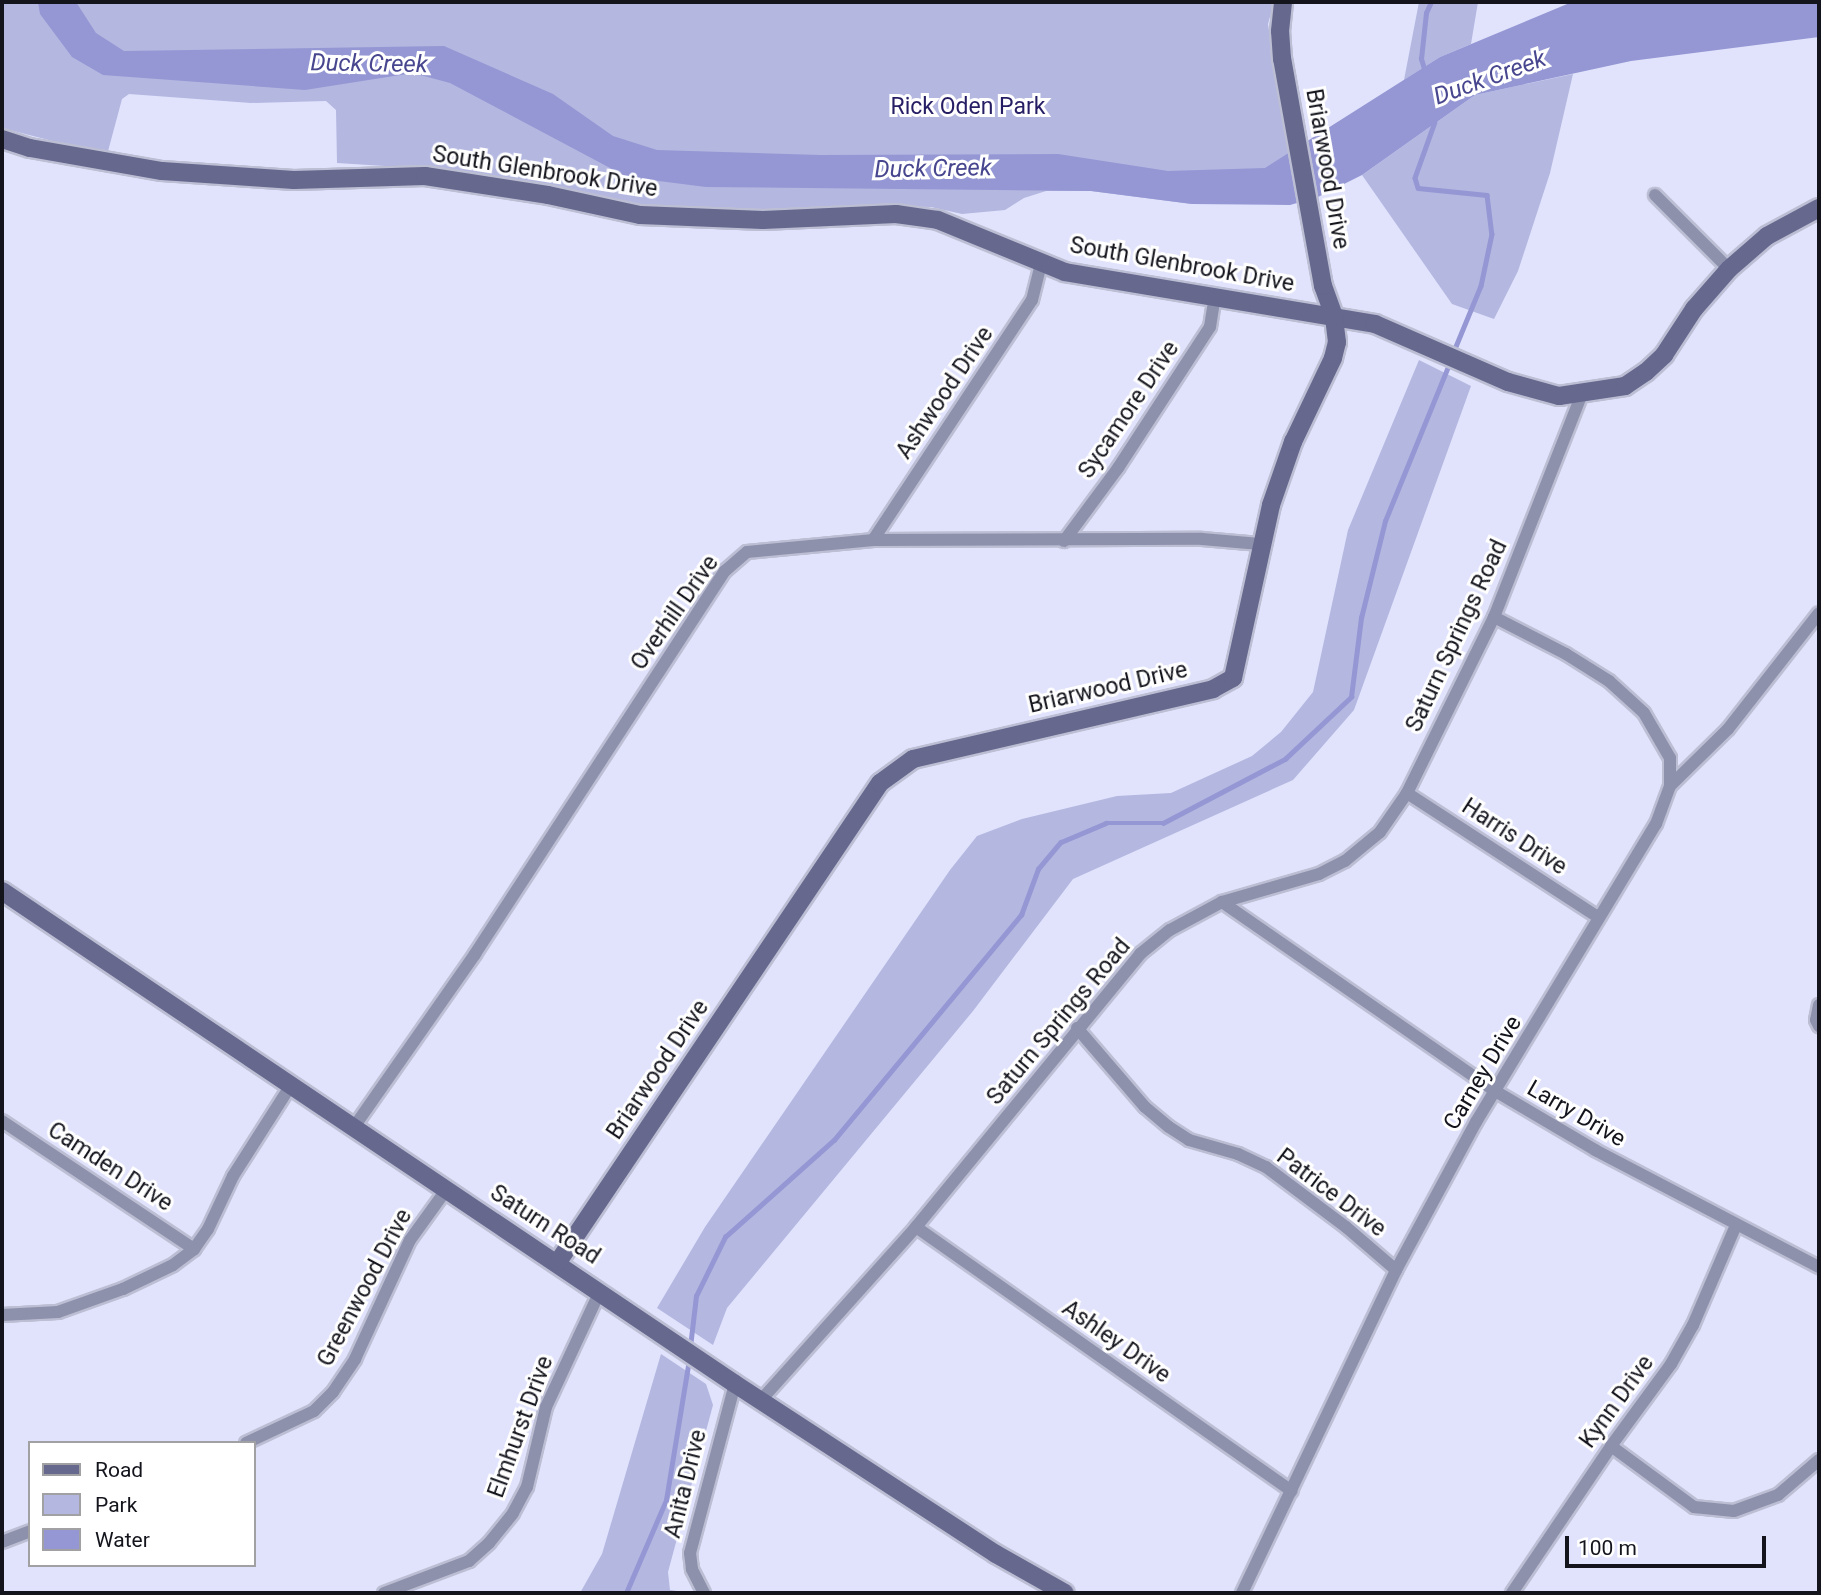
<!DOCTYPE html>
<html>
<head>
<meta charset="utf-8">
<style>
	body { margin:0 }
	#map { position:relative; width:1821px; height:1595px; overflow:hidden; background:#e1e3fc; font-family:Roboto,sans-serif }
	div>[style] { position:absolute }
	.green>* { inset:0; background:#b4b7e0 }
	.water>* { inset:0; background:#9497d3 }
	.stream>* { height:4.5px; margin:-2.25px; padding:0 2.25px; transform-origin:2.25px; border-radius:2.25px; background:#9497d3 }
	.roads { filter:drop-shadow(2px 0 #bcbed4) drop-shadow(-2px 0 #bcbed4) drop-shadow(0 2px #bcbed4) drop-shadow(0 -2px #bcbed4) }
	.street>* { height:12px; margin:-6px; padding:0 6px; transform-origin:6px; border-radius:6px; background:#8e91ac }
	.secondary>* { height:18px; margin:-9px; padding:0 9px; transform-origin:9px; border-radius:9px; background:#66688e }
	span { translate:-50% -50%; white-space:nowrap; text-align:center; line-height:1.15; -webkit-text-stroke:6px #fff; paint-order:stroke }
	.park-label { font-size:23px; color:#261e64 }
	.street-label { font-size:23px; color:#13141c }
	.water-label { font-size:24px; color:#47468f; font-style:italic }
	.frame { position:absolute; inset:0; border:4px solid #13141c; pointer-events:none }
	.legend { position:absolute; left:28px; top:1441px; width:228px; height:126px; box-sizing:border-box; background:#fff; border:2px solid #a1a1a4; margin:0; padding:9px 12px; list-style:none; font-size:21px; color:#13141c }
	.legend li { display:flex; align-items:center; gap:14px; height:35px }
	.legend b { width:35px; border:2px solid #a1a1a4 }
	.scale { position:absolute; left:1565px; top:1536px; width:201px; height:32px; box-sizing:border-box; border:4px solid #13141c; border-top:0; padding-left:9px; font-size:21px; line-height:24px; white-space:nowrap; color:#13141c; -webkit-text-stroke:5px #fff; paint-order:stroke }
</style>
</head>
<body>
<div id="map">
	<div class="green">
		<div style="clip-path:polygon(2px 2px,1274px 2px,1268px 24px,1296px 203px,1192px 204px,1091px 191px,1046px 191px,1024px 198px,1005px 210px,962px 214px,931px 207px,878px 206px,753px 213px,652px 208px,464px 171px,337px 163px,336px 110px,326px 101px,251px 103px,129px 94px,122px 99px,107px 155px,2px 128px)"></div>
		<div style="clip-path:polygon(1419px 2px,1478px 2px,1471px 44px,1440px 57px,1404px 80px)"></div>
		<div style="clip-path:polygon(1573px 74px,1550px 173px,1518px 271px,1494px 319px,1452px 304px,1362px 175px,1475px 95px)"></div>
		<div style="clip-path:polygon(1419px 360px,1471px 386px,1354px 710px,1293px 780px,1073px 879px,973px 1011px,727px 1308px,713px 1345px,657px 1308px,705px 1227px,950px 870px,977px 836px,1022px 819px,1117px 796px,1171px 793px,1252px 756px,1281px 732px,1313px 692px,1348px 530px)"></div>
		<div style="clip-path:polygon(661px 1354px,706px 1384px,713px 1405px,668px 1572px,670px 1590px,691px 1593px,580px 1593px,602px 1554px)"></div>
	</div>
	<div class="water">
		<div style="clip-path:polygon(38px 2px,76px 2px,96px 33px,124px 51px,444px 46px,553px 94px,613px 136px,657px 150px,820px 155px,1058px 154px,1168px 171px,1265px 168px,1440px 57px,1572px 2px,1819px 2px,1819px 37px,1631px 61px,1475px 95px,1362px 175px,1318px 197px,1290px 205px,1192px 204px,1091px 191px,706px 187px,627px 177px,450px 83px,413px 73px,305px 90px,103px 75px,72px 57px,40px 14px)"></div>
	</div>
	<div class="stream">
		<div style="left:1425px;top:72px;width:14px;rotate:-107deg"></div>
		<div style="left:1421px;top:59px;width:46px;rotate:-83.8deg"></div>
		<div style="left:1426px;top:13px;width:12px;rotate:-66deg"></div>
		<div style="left:1435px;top:122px;width:59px;rotate:109.7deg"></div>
		<div style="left:1415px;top:178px;width:10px;rotate:73deg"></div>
		<div style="left:1418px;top:188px;width:69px;rotate:5.8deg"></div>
		<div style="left:1487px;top:195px;width:39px;rotate:83deg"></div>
		<div style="left:1492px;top:234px;width:53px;rotate:101.9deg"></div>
		<div style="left:1481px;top:286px;width:74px;rotate:112.4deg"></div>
		<div style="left:690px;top:1347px;width:51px;rotate:-83.3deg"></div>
		<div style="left:696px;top:1296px;width:66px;rotate:-63.8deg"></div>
		<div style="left:725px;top:1237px;width:146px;rotate:-41.7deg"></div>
		<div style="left:834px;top:1140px;width:293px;rotate:-50.3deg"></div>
		<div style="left:1021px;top:915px;width:49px;rotate:-69.7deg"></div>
		<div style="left:1038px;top:869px;width:35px;rotate:-50deg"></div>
		<div style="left:1061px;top:842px;width:49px;rotate:-22.9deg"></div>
		<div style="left:1106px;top:823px;width:57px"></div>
		<div style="left:1163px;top:823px;width:138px;rotate:-27.7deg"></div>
		<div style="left:1285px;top:759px;width:91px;rotate:-43.2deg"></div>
		<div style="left:1351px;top:697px;width:80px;rotate:-82.8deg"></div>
		<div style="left:1361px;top:618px;width:100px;rotate:-76.1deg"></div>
		<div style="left:1385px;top:521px;width:172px;rotate:-67.8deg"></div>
		<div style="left:626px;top:1593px;width:101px;rotate:-66.7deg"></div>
		<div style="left:666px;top:1500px;width:143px;rotate:-80.7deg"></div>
	</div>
	<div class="roads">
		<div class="street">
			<div style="left:1655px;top:195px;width:105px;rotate:45deg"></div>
			<div style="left:873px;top:540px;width:288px;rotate:-56.5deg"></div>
			<div style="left:1032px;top:300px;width:37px;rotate:-76deg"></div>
			<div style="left:1064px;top:541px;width:91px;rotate:-53.5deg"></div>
			<div style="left:1118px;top:468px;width:168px;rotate:-56.9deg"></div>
			<div style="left:1210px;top:327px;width:32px;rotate:-81deg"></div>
			<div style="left:1494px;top:617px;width:81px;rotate:27.2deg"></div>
			<div style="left:1566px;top:654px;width:51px;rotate:32.1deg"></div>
			<div style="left:1609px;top:681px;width:47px;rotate:42.4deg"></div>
			<div style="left:1644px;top:713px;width:52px;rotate:60deg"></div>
			<div style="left:1670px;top:758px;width:28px;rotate:90deg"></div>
			<div style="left:1407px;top:793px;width:228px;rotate:33deg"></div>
			<div style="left:1222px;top:902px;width:332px;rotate:34.7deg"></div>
			<div style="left:1495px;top:1091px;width:116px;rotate:30.5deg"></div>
			<div style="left:1595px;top:1150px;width:253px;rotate:27.6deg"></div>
			<div style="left:1819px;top:1005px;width:15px;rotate:101deg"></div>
			<div style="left:1816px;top:1020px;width:7px;rotate:63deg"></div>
			<div style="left:1077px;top:1028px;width:104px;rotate:49.3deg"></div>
			<div style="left:1145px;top:1107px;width:31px;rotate:40deg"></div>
			<div style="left:1169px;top:1127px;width:24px;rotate:33deg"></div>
			<div style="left:1189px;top:1140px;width:51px;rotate:15.9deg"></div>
			<div style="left:1238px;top:1154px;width:31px;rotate:25deg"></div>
			<div style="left:1266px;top:1167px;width:100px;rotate:36.9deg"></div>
			<div style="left:1346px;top:1227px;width:66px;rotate:40.7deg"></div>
			<div style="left:2px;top:1121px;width:231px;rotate:33.7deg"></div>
			<div style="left:354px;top:1127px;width:211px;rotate:-55deg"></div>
			<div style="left:475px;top:954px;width:457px;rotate:-56.9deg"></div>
			<div style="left:725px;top:571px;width:29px;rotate:-41deg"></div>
			<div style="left:747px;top:552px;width:127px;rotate:-5.4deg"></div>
			<div style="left:873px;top:540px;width:329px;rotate:-0.2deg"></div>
			<div style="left:1202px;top:539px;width:58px;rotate:4.9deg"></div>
			<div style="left:916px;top:1227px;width:459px;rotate:35.1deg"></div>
			<div style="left:2px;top:1315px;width:56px;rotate:-3.1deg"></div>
			<div style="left:58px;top:1312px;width:69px;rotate:-19.5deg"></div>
			<div style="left:123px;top:1289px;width:55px;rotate:-25.6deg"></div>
			<div style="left:173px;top:1265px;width:26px;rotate:-37deg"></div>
			<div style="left:194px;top:1249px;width:24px;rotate:-55deg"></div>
			<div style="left:208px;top:1229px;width:59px;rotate:-64.7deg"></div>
			<div style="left:233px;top:1176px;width:108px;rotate:-57.5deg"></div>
			<div style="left:761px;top:1400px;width:232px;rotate:-48.1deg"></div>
			<div style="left:916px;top:1227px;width:353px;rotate:-50.6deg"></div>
			<div style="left:1140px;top:954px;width:38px;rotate:-39deg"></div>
			<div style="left:1170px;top:930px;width:59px;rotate:-28.3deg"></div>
			<div style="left:1222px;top:902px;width:101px;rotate:-16.1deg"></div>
			<div style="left:1319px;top:874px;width:29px;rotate:-27deg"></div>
			<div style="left:1345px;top:861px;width:45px;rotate:-39.6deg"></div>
			<div style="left:1380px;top:832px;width:47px;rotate:-55.3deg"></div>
			<div style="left:1407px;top:793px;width:196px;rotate:-63.7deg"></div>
			<div style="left:1494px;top:617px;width:240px;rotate:-68.5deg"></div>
			<div style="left:246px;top:1443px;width:75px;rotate:-25.2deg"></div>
			<div style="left:314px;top:1411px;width:27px;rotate:-45deg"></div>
			<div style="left:333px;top:1392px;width:40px;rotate:-56deg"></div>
			<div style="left:355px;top:1359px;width:131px;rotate:-65.2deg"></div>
			<div style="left:410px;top:1240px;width:62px;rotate:-54.2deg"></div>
			<div style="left:1611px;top:1446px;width:103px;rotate:36.3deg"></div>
			<div style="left:1694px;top:1507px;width:40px;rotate:5.7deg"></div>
			<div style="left:1734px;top:1511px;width:47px;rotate:-20deg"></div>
			<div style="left:1778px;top:1495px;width:54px;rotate:-40.5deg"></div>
			<div style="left:2px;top:1542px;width:30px;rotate:-21deg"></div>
			<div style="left:384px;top:1593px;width:91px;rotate:-20.6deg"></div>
			<div style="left:469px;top:1561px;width:27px;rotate:-42deg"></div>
			<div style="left:489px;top:1543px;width:38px;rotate:-51deg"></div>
			<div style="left:513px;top:1513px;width:30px;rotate:-62deg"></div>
			<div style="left:527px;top:1487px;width:82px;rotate:-76.6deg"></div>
			<div style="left:546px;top:1407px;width:128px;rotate:-65deg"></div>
			<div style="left:704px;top:1593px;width:27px;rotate:-117deg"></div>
			<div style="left:692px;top:1569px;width:16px;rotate:-97deg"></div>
			<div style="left:690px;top:1553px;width:175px;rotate:-75.1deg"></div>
			<div style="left:1242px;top:1593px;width:358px;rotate:-64.5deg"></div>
			<div style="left:1396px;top:1270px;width:168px;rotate:-61.6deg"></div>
			<div style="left:1476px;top:1122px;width:348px;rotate:-58.9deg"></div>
			<div style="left:1656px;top:824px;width:40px;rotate:-69.8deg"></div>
			<div style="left:1670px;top:786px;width:81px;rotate:-44.5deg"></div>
			<div style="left:1728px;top:729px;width:147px;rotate:-51.9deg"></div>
			<div style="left:1512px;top:1593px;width:177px;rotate:-56deg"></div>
			<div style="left:1611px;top:1446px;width:102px;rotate:-53.8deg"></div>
			<div style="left:1671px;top:1364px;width:45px;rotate:-60.6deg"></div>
			<div style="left:1693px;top:1325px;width:109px;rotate:-66.7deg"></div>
		</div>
		<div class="secondary">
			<div style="left:2px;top:139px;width:29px;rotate:18deg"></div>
			<div style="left:30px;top:148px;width:134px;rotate:9.9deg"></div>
			<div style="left:162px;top:171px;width:132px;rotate:3.9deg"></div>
			<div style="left:294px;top:180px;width:131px;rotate:-1.7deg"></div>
			<div style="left:425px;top:176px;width:124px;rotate:8.8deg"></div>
			<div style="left:548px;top:195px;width:94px;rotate:12.3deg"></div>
			<div style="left:640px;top:215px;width:123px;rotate:2.3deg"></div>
			<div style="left:763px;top:220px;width:133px;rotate:-2.6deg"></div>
			<div style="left:896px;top:214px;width:42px;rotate:8.1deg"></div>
			<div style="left:938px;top:220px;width:137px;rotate:22.3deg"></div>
			<div style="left:1065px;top:272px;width:314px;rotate:9.5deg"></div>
			<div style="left:1375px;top:324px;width:145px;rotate:23.6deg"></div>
			<div style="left:1508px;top:382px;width:53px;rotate:15.4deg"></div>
			<div style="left:1559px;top:396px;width:67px;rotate:-8.6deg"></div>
			<div style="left:1625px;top:386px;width:25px;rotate:-34deg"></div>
			<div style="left:1646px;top:372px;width:25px;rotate:-43deg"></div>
			<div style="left:1664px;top:355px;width:55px;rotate:-56.9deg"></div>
			<div style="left:1694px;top:309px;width:53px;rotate:-48.8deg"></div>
			<div style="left:1729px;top:269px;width:50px;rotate:-41deg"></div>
			<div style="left:1767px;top:236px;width:59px;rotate:-28.3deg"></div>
			<div style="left:2px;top:891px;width:883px;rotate:33.92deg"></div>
			<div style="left:735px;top:1384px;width:311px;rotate:33.1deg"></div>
			<div style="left:996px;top:1554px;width:79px;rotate:29.5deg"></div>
			<div style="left:558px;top:1262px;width:577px;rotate:-56.09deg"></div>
			<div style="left:880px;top:783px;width:41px;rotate:-36deg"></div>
			<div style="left:913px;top:759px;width:308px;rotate:-13.1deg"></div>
			<div style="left:1213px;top:689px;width:23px;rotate:-29deg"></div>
			<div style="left:1233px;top:678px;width:177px;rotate:-77.6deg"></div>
			<div style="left:1271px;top:505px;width:67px;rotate:-70.8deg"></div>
			<div style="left:1293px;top:442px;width:93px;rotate:-64.5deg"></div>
			<div style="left:1333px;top:358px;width:16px;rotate:-76deg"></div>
			<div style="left:1337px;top:342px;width:26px;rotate:-97deg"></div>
			<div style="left:1334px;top:316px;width:32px;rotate:-110deg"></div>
			<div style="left:1323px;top:286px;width:231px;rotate:-100.2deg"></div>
			<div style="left:1282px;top:59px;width:28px;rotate:-94deg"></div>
			<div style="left:1280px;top:31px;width:29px;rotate:-84deg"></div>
		</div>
	</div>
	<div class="park-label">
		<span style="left:968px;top:107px">Rick Oden Park</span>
	</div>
	<div class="street-label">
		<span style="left:1327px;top:169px;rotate:80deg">Briarwood Drive</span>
		<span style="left:545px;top:172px;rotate:9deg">South Glenbrook Drive</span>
		<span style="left:1182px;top:265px;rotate:10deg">South Glenbrook Drive</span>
		<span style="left:945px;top:393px;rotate:-56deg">Ashwood Drive</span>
		<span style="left:1129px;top:410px;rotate:-56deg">Sycamore Drive</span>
		<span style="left:675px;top:613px;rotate:-55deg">Overhill Drive</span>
		<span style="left:1457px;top:636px;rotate:-65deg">Saturn Springs Road</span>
		<span style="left:1108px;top:688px;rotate:-13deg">Briarwood Drive</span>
		<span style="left:1514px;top:837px;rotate:33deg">Harris Drive</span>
		<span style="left:1059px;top:1022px;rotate:-50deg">Saturn Springs Road</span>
		<span style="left:658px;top:1070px;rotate:-56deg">Briarwood Drive</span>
		<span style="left:1483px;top:1073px;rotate:-59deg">Carney Drive</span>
		<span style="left:1576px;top:1114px;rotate:30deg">Larry Drive</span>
		<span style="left:110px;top:1167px;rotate:33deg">Camden Drive</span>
		<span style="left:1331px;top:1193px;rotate:37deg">Patrice Drive</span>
		<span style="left:545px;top:1225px;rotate:33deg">Saturn Road</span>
		<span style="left:365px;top:1288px;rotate:-62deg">Greenwood Drive</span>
		<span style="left:1116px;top:1342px;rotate:35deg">Ashley Drive</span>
		<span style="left:1617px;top:1402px;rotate:-54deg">Kynn Drive</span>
		<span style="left:521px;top:1427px;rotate:-70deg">Elmhurst Drive</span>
		<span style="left:686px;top:1484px;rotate:-76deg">Anita Drive</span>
	</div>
	<div class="water-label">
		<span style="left:369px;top:64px;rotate:1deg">Duck Creek</span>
		<span style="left:1490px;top:78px;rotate:-20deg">Duck Creek</span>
		<span style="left:933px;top:169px;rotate:-1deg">Duck Creek</span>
	</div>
	<div class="frame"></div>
	<ul class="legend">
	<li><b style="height:9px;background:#66688e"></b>Road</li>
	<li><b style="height:19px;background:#b4b7e0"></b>Park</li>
	<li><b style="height:19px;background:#9497d3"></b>Water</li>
	</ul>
	<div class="scale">100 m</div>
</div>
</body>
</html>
